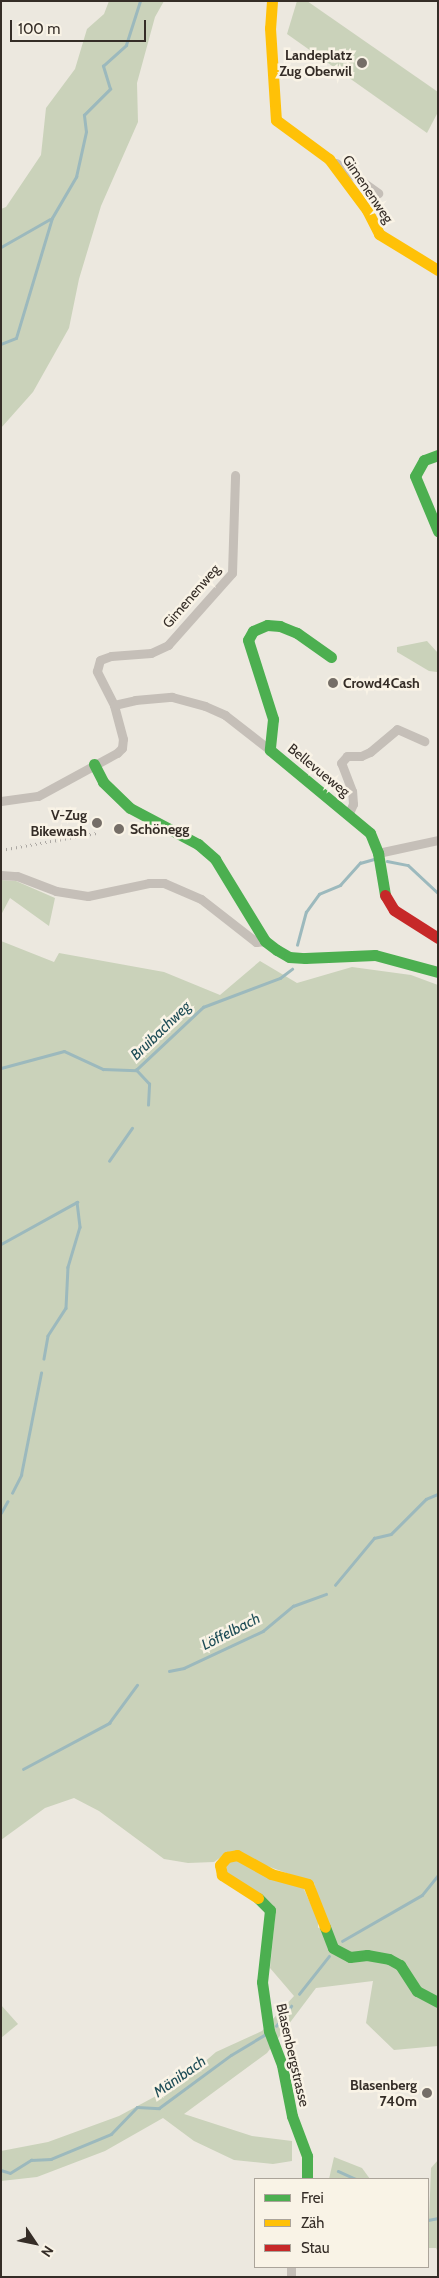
<!DOCTYPE html>
<html>
<head>
<meta charset="utf-8">
<style>
	body { margin:0 }
	#map { position:relative; width:439px; height:2278px; overflow:hidden; background:#ece8df; font-family:Cabin,sans-serif }
	div>[style] { position:absolute }
	.green>* { inset:0; background:#cad2ba }
	.stream>* { height:2.5px; margin:-1.25px; padding:0 1.25px; transform-origin:1.25px; border-radius:1.25px; background:#9cb9bd }
	.street>* { height:9px; margin:-4.5px; padding:0 4.5px; transform-origin:4.5px; border-radius:4.5px; background:#c5bfb8 }
	.fast>* { height:11px; margin:-5.5px; padding:0 5.5px; transform-origin:5.5px; border-radius:5.5px; background:#4caf50 }
	.slow>* { height:11px; margin:-5.5px; padding:0 5.5px; transform-origin:5.5px; border-radius:5.5px; background:#ffc107 }
	.jam>* { height:11px; margin:-5.5px; padding:0 5.5px; transform-origin:5.5px; border-radius:5.5px; background:#c62828 }
	.rail>* { height:2.5px; margin-top:-1.25px; transform-origin:0; background:repeating-linear-gradient(90deg,#aca8a3 0 1px,transparent 0 5px) }
	.dots>* { width:14px; height:14px; translate:-50% -50%; box-sizing:border-box; border:2px solid #f9f3e6; border-radius:50% }
	span { translate:-50% -50%; white-space:nowrap; text-align:center; line-height:1.15; -webkit-text-stroke:5px #f9f3e6; paint-order:stroke }
	.poi-label { font-size:14px; color:#352d27; font-weight:700 }
	.right { translate:-100% -50%; text-align:right }
	.left { translate:0 -50%; text-align:left }
	.street-label { font-size:14px; color:#352d27 }
	.water-label { font-size:15px; color:#1d4c56; font-style:italic }
	.frame { position:absolute; inset:0; border:2px solid #352d27; pointer-events:none }
	.legend { position:absolute; left:254px; top:2178px; width:175px; height:90px; box-sizing:border-box; background:#f9f3e6; border:1px solid #aba49a; margin:0; padding:6px 9px; list-style:none; font-size:15px; color:#352d27 }
	.legend li { display:flex; align-items:center; gap:10px; height:25px }
	.legend b { width:25px; border:1px solid #aba49a }
	.north { position:absolute; left:10px; top:2218px; width:50px; height:50px; -webkit-text-stroke:4px #f9f3e6; paint-order:stroke; rotate:124deg; font-size:14px; font-weight:700; line-height:20px; text-align:center; color:#352d27 }
	.north::after { content:''; display:block; margin:auto; width:18px; height:22px; background:#352d27; clip-path:polygon(50% 0,100% 100%,50% 72%,0 100%) }
	.scale { position:absolute; left:10px; top:20px; width:136px; height:22px; box-sizing:border-box; border:2px solid #352d27; border-top:0; padding-left:6px; font-size:15px; line-height:18px; white-space:nowrap; color:#352d27; -webkit-text-stroke:4px #f9f3e6; paint-order:stroke }
</style>
</head>
<body>
<div id="map">
	<div class="green">
		<div style="clip-path:polygon(109px 1px,164px 1px,155px 17px,137px 83px,138px 122px,101px 206px,79px 279px,69px 328px,33px 392px,1px 428px,1px 209px,6px 207px,41px 155px,46px 108px,75px 69px,87px 29px,104px 14px)"></div>
		<div style="clip-path:polygon(297px 1px,307px 1px,438px 92px,438px 112px,427px 133px,287px 34px)"></div>
		<div style="clip-path:polygon(427px 641px,438px 653px,437px 672px,429px 671px,397px 652px,397px 647px)"></div>
		<div style="clip-path:polygon(1px 880px,16px 881px,55px 898px,49px 926px,10px 898px,1px 915px)"></div>
		<div style="clip-path:polygon(1px 941px,54px 962px,59px 953px,164px 972px,220px 995px,260px 961px,297px 983px,352px 967px,411px 975px,438px 985px,438px 2046px,394px 2050px,366px 2023px,373px 1981px,316px 1988px,267px 2053px,184px 2114px,252px 2136px,292px 2141px,292px 2161px,273px 2164px,234px 2160px,194px 2141px,163px 2118px,105px 2151px,37px 2177px,1px 2181px,1px 2151px,48px 2142px,119px 2116px,180px 2083px,216px 2052px,262px 2031px,294px 1996px,270px 1968px,275px 1918px,226px 1872px,227px 1862px,238px 1860px,302px 1885px,318px 1920px,318px 1928px,327px 1925px,314px 1883px,228px 1852px,214px 1862px,188px 1863px,164px 1859px,99px 1811px,74px 1798px,45px 1808px,1px 1840px)"></div>
		<div style="clip-path:polygon(1px 2005px,18px 2024px,1px 2038px)"></div>
		<div style="clip-path:polygon(334px 2157px,362px 2168px,370px 2179px,329px 2179px)"></div>
		<div style="clip-path:polygon(438px 2160px,438px 2252px,436px 2248px,428px 2248px,431px 2168px)"></div>
	</div>
	<div class="stream">
		<div style="left:1px;top:247px;width:56px;rotate:-29.7deg"></div>
		<div style="left:1px;top:344px;width:16px;rotate:-22deg"></div>
		<div style="left:16px;top:338px;width:125px;rotate:-73.3deg"></div>
		<div style="left:52px;top:218px;width:48px;rotate:-59.7deg"></div>
		<div style="left:76px;top:177px;width:46px;rotate:-77.5deg"></div>
		<div style="left:86px;top:132px;width:17px;rotate:-97deg"></div>
		<div style="left:84px;top:115px;width:37px;rotate:-45deg"></div>
		<div style="left:110px;top:89px;width:24px;rotate:-107deg"></div>
		<div style="left:103px;top:66px;width:31px;rotate:-42deg"></div>
		<div style="left:126px;top:45px;width:46px;rotate:-72.3deg"></div>
		<div style="left:387px;top:861px;width:21px;rotate:11deg"></div>
		<div style="left:408px;top:865px;width:41px;rotate:43deg"></div>
		<div style="left:297px;top:945px;width:34px;rotate:-75deg"></div>
		<div style="left:306px;top:912px;width:22px;rotate:-54deg"></div>
		<div style="left:319px;top:894px;width:23px;rotate:-23deg"></div>
		<div style="left:340px;top:885px;width:30px;rotate:-48deg"></div>
		<div style="left:360px;top:863px;width:15px;rotate:-16deg"></div>
		<div style="left:1px;top:1068px;width:65px;rotate:-15.1deg"></div>
		<div style="left:64px;top:1051px;width:43px;rotate:24.8deg"></div>
		<div style="left:103px;top:1069px;width:33px;rotate:2deg"></div>
		<div style="left:148px;top:1105px;width:21px;rotate:-87deg"></div>
		<div style="left:149px;top:1084px;width:19px;rotate:-133deg"></div>
		<div style="left:136px;top:1070px;width:92px;rotate:-43.2deg"></div>
		<div style="left:203px;top:1007px;width:82px;rotate:-20.6deg"></div>
		<div style="left:280px;top:978px;width:15px;rotate:-37deg"></div>
		<div style="left:109px;top:1161px;width:40px;rotate:-55.1deg"></div>
		<div style="left:1px;top:1244px;width:87px;rotate:-28.9deg"></div>
		<div style="left:77px;top:1202px;width:25px;rotate:83deg"></div>
		<div style="left:80px;top:1227px;width:42px;rotate:106.7deg"></div>
		<div style="left:68px;top:1267px;width:41px;rotate:92.8deg"></div>
		<div style="left:66px;top:1308px;width:33px;rotate:123deg"></div>
		<div style="left:48px;top:1336px;width:23px;rotate:100deg"></div>
		<div style="left:12px;top:1493px;width:20px;rotate:-63deg"></div>
		<div style="left:21px;top:1475px;width:104px;rotate:-78.9deg"></div>
		<div style="left:1px;top:1513px;width:13px;rotate:-61deg"></div>
		<div style="left:335px;top:1585px;width:61px;rotate:-50.3deg"></div>
		<div style="left:374px;top:1538px;width:17px;rotate:-13deg"></div>
		<div style="left:391px;top:1534px;width:49px;rotate:-45deg"></div>
		<div style="left:426px;top:1499px;width:13px;rotate:-23deg"></div>
		<div style="left:169px;top:1671px;width:15px;rotate:-11deg"></div>
		<div style="left:184px;top:1668px;width:87px;rotate:-25.1deg"></div>
		<div style="left:263px;top:1631px;width:39px;rotate:-40deg"></div>
		<div style="left:293px;top:1606px;width:35px;rotate:-20deg"></div>
		<div style="left:23px;top:1769px;width:98px;rotate:-28.1deg"></div>
		<div style="left:109px;top:1723px;width:47px;rotate:-53.6deg"></div>
		<div style="left:342px;top:1941px;width:92px;rotate:-29.9deg"></div>
		<div style="left:422px;top:1895px;width:26px;rotate:-51deg"></div>
		<div style="left:299px;top:1994px;width:48px;rotate:-51.7deg"></div>
		<div style="left:276px;top:2026px;width:25px;rotate:-53deg"></div>
		<div style="left:1px;top:2170px;width:9px;rotate:18deg"></div>
		<div style="left:10px;top:2173px;width:25px;rotate:-32deg"></div>
		<div style="left:31px;top:2160px;width:20px;rotate:-3deg"></div>
		<div style="left:51px;top:2159px;width:65px;rotate:-22.6deg"></div>
		<div style="left:111px;top:2134px;width:37px;rotate:-46deg"></div>
		<div style="left:137px;top:2107px;width:22px;rotate:3deg"></div>
		<div style="left:159px;top:2108px;width:89px;rotate:-36.4deg"></div>
		<div style="left:231px;top:2055px;width:39px;rotate:-31deg"></div>
		<div style="left:338px;top:2171px;width:20px;rotate:24deg"></div>
		<div style="left:428px;top:2220px;width:10px;rotate:-11deg"></div>
	</div>
	<div class="street">
		<div style="left:336px;top:163px;width:52px;rotate:35.5deg"></div>
		<div style="left:114px;top:705px;width:38px;rotate:-117deg"></div>
		<div style="left:97px;top:671px;width:11px;rotate:-75deg"></div>
		<div style="left:100px;top:660px;width:12px;rotate:-20deg"></div>
		<div style="left:111px;top:656px;width:40px;rotate:-4.3deg"></div>
		<div style="left:151px;top:653px;width:19px;rotate:-25deg"></div>
		<div style="left:168px;top:645px;width:96px;rotate:-48.4deg"></div>
		<div style="left:232px;top:573px;width:98px;rotate:-88.2deg"></div>
		<div style="left:1px;top:801px;width:37px;rotate:-8deg"></div>
		<div style="left:38px;top:796px;width:90px;rotate:-28.6deg"></div>
		<div style="left:117px;top:753px;width:7px;rotate:-45deg"></div>
		<div style="left:122px;top:748px;width:9px;rotate:-84deg"></div>
		<div style="left:123px;top:739px;width:35px;rotate:-105deg"></div>
		<div style="left:114px;top:705px;width:22px;rotate:-13deg"></div>
		<div style="left:135px;top:700px;width:37px;rotate:-5deg"></div>
		<div style="left:172px;top:697px;width:34px;rotate:15deg"></div>
		<div style="left:205px;top:706px;width:22px;rotate:24deg"></div>
		<div style="left:225px;top:715px;width:57px;rotate:37.9deg"></div>
		<div style="left:349px;top:813px;width:10px;rotate:-66deg"></div>
		<div style="left:353px;top:804px;width:13px;rotate:-94deg"></div>
		<div style="left:352px;top:791px;width:30px;rotate:-111deg"></div>
		<div style="left:341px;top:763px;width:9px;rotate:-49deg"></div>
		<div style="left:347px;top:756px;width:14px"></div>
		<div style="left:361px;top:756px;width:10px;rotate:-24deg"></div>
		<div style="left:370px;top:752px;width:35px;rotate:-40deg"></div>
		<div style="left:397px;top:729px;width:30px;rotate:24deg"></div>
		<div style="left:378px;top:853px;width:61px;rotate:-12.2deg"></div>
		<div style="left:1px;top:875px;width:16px;rotate:4deg"></div>
		<div style="left:17px;top:876px;width:42px;rotate:21deg"></div>
		<div style="left:56px;top:891px;width:32px;rotate:9deg"></div>
		<div style="left:88px;top:896px;width:62px;rotate:-12deg"></div>
		<div style="left:149px;top:883px;width:15px"></div>
		<div style="left:164px;top:883px;width:40px;rotate:23.4deg"></div>
		<div style="left:201px;top:899px;width:70px;rotate:38deg"></div>
		<div style="left:256px;top:942px;width:9px;rotate:-6deg"></div>
		<div style="left:291px;top:2277px;width:10px;rotate:-90deg"></div>
	</div>
	<div class="fast">
		<div style="left:438px;top:455px;width:15px;rotate:160deg"></div>
		<div style="left:424px;top:460px;width:18px;rotate:119deg"></div>
		<div style="left:415px;top:476px;width:60px;rotate:67.3deg"></div>
		<div style="left:331px;top:657px;width:42px;rotate:-144.8deg"></div>
		<div style="left:297px;top:633px;width:18px;rotate:-158deg"></div>
		<div style="left:280px;top:626px;width:13px;rotate:-176deg"></div>
		<div style="left:267px;top:625px;width:15px;rotate:157deg"></div>
		<div style="left:253px;top:631px;width:10px;rotate:119deg"></div>
		<div style="left:248px;top:640px;width:83px;rotate:72.4deg"></div>
		<div style="left:273px;top:719px;width:31px;rotate:96deg"></div>
		<div style="left:270px;top:750px;width:130px;rotate:39.7deg"></div>
		<div style="left:370px;top:833px;width:22px;rotate:68deg"></div>
		<div style="left:378px;top:853px;width:43px;rotate:80.5deg"></div>
		<div style="left:94px;top:764px;width:20px;rotate:63deg"></div>
		<div style="left:103px;top:782px;width:37px;rotate:44deg"></div>
		<div style="left:130px;top:808px;width:77px;rotate:27.9deg"></div>
		<div style="left:198px;top:844px;width:23px;rotate:41deg"></div>
		<div style="left:215px;top:859px;width:96px;rotate:58.6deg"></div>
		<div style="left:265px;top:941px;width:15px;rotate:37deg"></div>
		<div style="left:277px;top:950px;width:14px;rotate:30deg"></div>
		<div style="left:289px;top:957px;width:16px;rotate:4deg"></div>
		<div style="left:305px;top:958px;width:70px;rotate:-2.5deg"></div>
		<div style="left:375px;top:955px;width:65px;rotate:15.1deg"></div>
		<div style="left:258px;top:1898px;width:17px;rotate:45deg"></div>
		<div style="left:270px;top:1910px;width:72px;rotate:96.3deg"></div>
		<div style="left:262px;top:1982px;width:49px;rotate:81.9deg"></div>
		<div style="left:269px;top:2031px;width:36px;rotate:69deg"></div>
		<div style="left:282px;top:2065px;width:52px;rotate:78.9deg"></div>
		<div style="left:292px;top:2116px;width:43px;rotate:69.4deg"></div>
		<div style="left:307px;top:2156px;width:23px;rotate:90deg"></div>
		<div style="left:325px;top:1927px;width:22px;rotate:69deg"></div>
		<div style="left:333px;top:1948px;width:19px;rotate:28deg"></div>
		<div style="left:350px;top:1957px;width:17px;rotate:-7deg"></div>
		<div style="left:367px;top:1955px;width:22px;rotate:10deg"></div>
		<div style="left:389px;top:1959px;width:13px;rotate:29deg"></div>
		<div style="left:400px;top:1965px;width:31px;rotate:57deg"></div>
		<div style="left:417px;top:1991px;width:24px;rotate:28deg"></div>
	</div>
	<div class="slow">
		<div style="left:272px;top:1px;width:27px;rotate:94deg"></div>
		<div style="left:270px;top:28px;width:92px;rotate:86.3deg"></div>
		<div style="left:276px;top:120px;width:66px;rotate:36.3deg"></div>
		<div style="left:329px;top:159px;width:64px;rotate:53.3deg"></div>
		<div style="left:367px;top:210px;width:27px;rotate:63deg"></div>
		<div style="left:379px;top:234px;width:69px;rotate:31.4deg"></div>
		<div style="left:258px;top:1898px;width:43px;rotate:-147.4deg"></div>
		<div style="left:222px;top:1875px;width:10px;rotate:-101deg"></div>
		<div style="left:220px;top:1865px;width:11px;rotate:-49deg"></div>
		<div style="left:227px;top:1857px;width:10px;rotate:-11deg"></div>
		<div style="left:237px;top:1855px;width:39px;rotate:29deg"></div>
		<div style="left:271px;top:1874px;width:38px;rotate:15deg"></div>
		<div style="left:308px;top:1884px;width:46px;rotate:68.4deg"></div>
	</div>
	<div class="jam">
		<div style="left:385px;top:895px;width:17px;rotate:59deg"></div>
		<div style="left:394px;top:910px;width:52px;rotate:32.5deg"></div>
	</div>
	<div class="rail">
		<div style="left:1px;top:850px;width:97px;rotate:-10.1deg"></div>
	</div>
	<div class="dots">
		<div style="left:362px;top:63px;background:#756e67"></div>
		<div style="left:333px;top:683px;background:#756e67"></div>
		<div style="left:97px;top:823px;background:#756e67"></div>
		<div style="left:119px;top:829px;background:#756e67"></div>
		<div style="left:427px;top:2093px;background:#756e67"></div>
	</div>
	<div class="poi-label">
		<span class="right" style="left:352px;top:63px">Landeplatz<br>Zug Oberwil</span>
		<span class="left" style="left:343px;top:683px">Crowd4Cash</span>
		<span class="right" style="left:87px;top:823px">V-Zug<br>Bikewash</span>
		<span class="left" style="left:130px;top:829px">Schönegg</span>
		<span class="right" style="left:417px;top:2093px">Blasenberg<br>740m</span>
	</div>
	<div class="street-label">
		<span style="left:368px;top:189px;rotate:56deg">Gimenenweg</span>
		<span style="left:191px;top:596px;rotate:-49deg">Gimenenweg</span>
		<span style="left:319px;top:770px;rotate:39deg">Bellevueweg</span>
		<span style="left:293px;top:2055px;rotate:77deg">Blasenbergstrasse</span>
	</div>
	<div class="water-label">
		<span style="left:161px;top:1031px;rotate:-44deg">Bruibachweg</span>
		<span style="left:231px;top:1632px;rotate:-27deg">Löffelbach</span>
		<span style="left:180px;top:2077px;rotate:-35deg">Mänibach</span>
	</div>
	<div class="frame"></div>
	<ul class="legend">
	<li><b style="height:6px;background:#4caf50"></b>Frei</li>
	<li><b style="height:6px;background:#ffc107"></b>Zäh</li>
	<li><b style="height:6px;background:#c62828"></b>Stau</li>
	</ul>
	<div class="north">N</div>
	<div class="scale">100 m</div>
</div>
</body>
</html>
